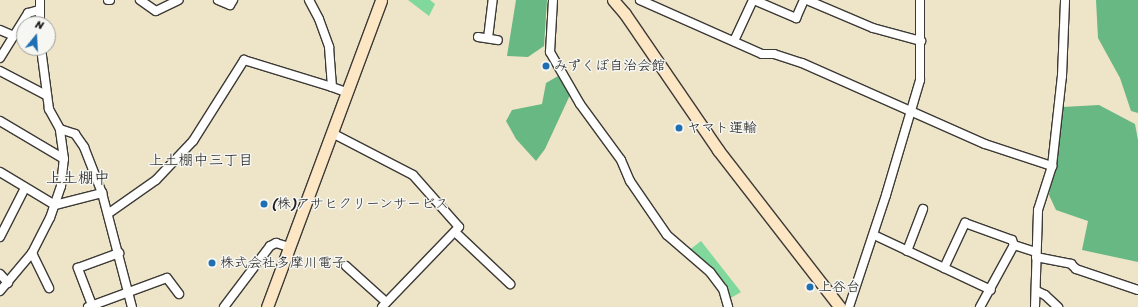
<!DOCTYPE html>
<html>
<head>
<meta charset="utf-8">
<style>
	body { margin:0 }
	#map { position:relative; width:1138px; height:307px; overflow:hidden; background:#eee4c8; font-family:Sriracha,"Klee One",sans-serif }
	div>[style] { position:absolute }
	.green>* { inset:0; background:#81d89c }
	.forest>* { inset:0; background:#68b884 }
	.roads { filter:drop-shadow(1px 0 #3c3a36) drop-shadow(-1px 0 #3c3a36) drop-shadow(0 1px #3c3a36) drop-shadow(0 -1px #3c3a36) }
	.street>* { height:8px; margin:-4px; padding:0 4px; transform-origin:4px; border-radius:4px; background:#fff }
	.secondary>* { height:11px; margin:-5.5px; padding:0 5.5px; transform-origin:5.5px; border-radius:5.5px; background:#fce6c4 }
	.dots>* { width:11px; height:11px; translate:-50% -50%; box-sizing:border-box; border:2px solid #f6f6f2; border-radius:50% }
	span { translate:-50% -50%; white-space:nowrap; text-align:center; line-height:1.15; -webkit-text-stroke:3px #f6f6f2; paint-order:stroke }
	.poi-label { font-size:14px; color:#1c1c1c }
	.left { translate:0 -50%; text-align:left }
	.neighbourhood-label { font-size:15px; color:#1c1c1c }
	.quarter-label { font-size:16px; color:#1c1c1c }
	.north { position:absolute; left:16px; top:16px; width:40px; height:40px; box-sizing:border-box; background:#f6f6f2; border:1px solid #9f9f9c; border-radius:50%; rotate:18deg; font-size:11px; font-weight:700; line-height:16px; text-align:center; color:#1c1c1c }
	.north::after { content:''; display:block; margin:auto; width:14px; height:18px; background:#1f6fb2; clip-path:polygon(50% 0,100% 100%,50% 72%,0 100%) }
</style>
</head>
<body>
<div id="map">
	<div class="green">
		<div style="clip-path:polygon(408px 0,430px 0,435px 4px,429px 16px)"></div>
		<div style="clip-path:polygon(701px 241px,741px 292px,729px 299px,688px 251px)"></div>
	</div>
	<div class="forest">
		<div style="clip-path:polygon(516px 0,547px 0,544px 46px,528px 57px,507px 56px)"></div>
		<div style="clip-path:polygon(1096px 0,1138px 0,1138px 113px,1131px 111px,1120px 78px,1098px 38px)"></div>
		<div style="clip-path:polygon(558px 76px,570px 95px,545px 149px,536px 161px,516px 139px,506px 121px,512px 110px,542px 104px,546px 83px)"></div>
		<div style="clip-path:polygon(1099px 105px,1135px 124px,1138px 140px,1138px 262px,1082px 250px,1088px 221px,1056px 210px,1049px 195px,1063px 107px)"></div>
	</div>
	<div class="roads">
		<div class="street">
			<div style="left:108px;top:0;width:2px"></div>
			<div style="left:140px;top:0;width:19px;rotate:35deg"></div>
			<div style="left:156px;top:11px;width:25px;rotate:-26deg"></div>
			<div style="left:218px;top:0;width:13px;rotate:23deg"></div>
			<div style="left:230px;top:5px;width:6px;rotate:-59deg"></div>
			<div style="left:309px;top:0;width:21px;rotate:62deg"></div>
			<div style="left:319px;top:19px;width:30px;rotate:70deg"></div>
			<div style="left:329px;top:47px;width:40px;rotate:85.7deg"></div>
			<div style="left:332px;top:87px;width:15px;rotate:20deg"></div>
			<div style="left:553px;top:0;width:52px;rotate:93.3deg"></div>
			<div style="left:550px;top:52px;width:60px;rotate:60deg"></div>
			<div style="left:580px;top:104px;width:69px;rotate:53.8deg"></div>
			<div style="left:621px;top:160px;width:23px;rotate:67deg"></div>
			<div style="left:630px;top:181px;width:65px;rotate:55.6deg"></div>
			<div style="left:667px;top:235px;width:57px;rotate:40.7deg"></div>
			<div style="left:710px;top:272px;width:21px;rotate:53deg"></div>
			<div style="left:723px;top:289px;width:19px;rotate:74deg"></div>
			<div style="left:640px;top:0;width:133px;rotate:23.9deg"></div>
			<div style="left:762px;top:54px;width:12px"></div>
			<div style="left:774px;top:54px;width:29px;rotate:18deg"></div>
			<div style="left:802px;top:63px;width:200px;rotate:23.9deg"></div>
			<div style="left:985px;top:144px;width:71px;rotate:18.2deg"></div>
			<div style="left:754px;top:0;width:46px;rotate:23.2deg"></div>
			<div style="left:796px;top:18px;width:20px;rotate:-66deg"></div>
			<div style="left:807px;top:0;width:72px;rotate:23deg"></div>
			<div style="left:873px;top:28px;width:50px;rotate:15.2deg"></div>
			<div style="left:40px;top:24px;width:24px;rotate:-90deg"></div>
			<div style="left:0;top:30px;width:15px;rotate:23deg"></div>
			<div style="left:478px;top:37px;width:20px;rotate:9deg"></div>
			<div style="left:488px;top:38px;width:38px;rotate:-83deg"></div>
			<div style="left:734px;top:41px;width:45px;rotate:-65.1deg"></div>
			<div style="left:0;top:58px;width:53px;rotate:-58.1deg"></div>
			<div style="left:28px;top:13px;width:11px;rotate:-15deg"></div>
			<div style="left:0;top:71px;width:52px;rotate:27.6deg"></div>
			<div style="left:0;top:121px;width:74px;rotate:30.7deg"></div>
			<div style="left:60px;top:129px;width:16px;rotate:18deg"></div>
			<div style="left:75px;top:134px;width:16px;rotate:55deg"></div>
			<div style="left:84px;top:147px;width:49px;rotate:68.6deg"></div>
			<div style="left:102px;top:193px;width:118px;rotate:75.3deg"></div>
			<div style="left:332px;top:133px;width:91px;rotate:27.4deg"></div>
			<div style="left:413px;top:175px;width:69px;rotate:48.5deg"></div>
			<div style="left:459px;top:227px;width:111px;rotate:133.9deg"></div>
			<div style="left:0;top:172px;width:64px;rotate:31deg"></div>
			<div style="left:55px;top:205px;width:49px;rotate:-14.3deg"></div>
			<div style="left:109px;top:213px;width:57px;rotate:-35.1deg"></div>
			<div style="left:156px;top:180px;width:54px;rotate:-46.5deg"></div>
			<div style="left:193px;top:141px;width:96px;rotate:-57.8deg"></div>
			<div style="left:244px;top:60px;width:92px;rotate:17.1deg"></div>
			<div style="left:455px;top:232px;width:76px;rotate:43.4deg"></div>
			<div style="left:874px;top:235px;width:129px;rotate:25.2deg"></div>
			<div style="left:0;top:237px;width:55px;rotate:-63deg"></div>
			<div style="left:907px;top:251px;width:45px;rotate:-69.1deg"></div>
			<div style="left:32px;top:253px;width:39px;rotate:64deg"></div>
			<div style="left:1036px;top:257px;width:36px;rotate:11deg"></div>
			<div style="left:1071px;top:264px;width:7px;rotate:45deg"></div>
			<div style="left:1076px;top:269px;width:65px;rotate:18.7deg"></div>
			<div style="left:346px;top:266px;width:54px;rotate:42deg"></div>
			<div style="left:944px;top:268px;width:50px;rotate:-65deg"></div>
			<div style="left:965px;top:223px;width:50px;rotate:19.9deg"></div>
			<div style="left:1012px;top:240px;width:5px;rotate:68deg"></div>
			<div style="left:0;top:274px;width:12px;rotate:48deg"></div>
			<div style="left:0;top:291px;width:50px;rotate:-49.9deg"></div>
			<div style="left:32px;top:253px;width:39px;rotate:-63deg"></div>
			<div style="left:50px;top:218px;width:34px;rotate:-71deg"></div>
			<div style="left:61px;top:186px;width:27px;rotate:-84deg"></div>
			<div style="left:64px;top:159px;width:30px;rotate:-98deg"></div>
			<div style="left:60px;top:129px;width:23px;rotate:-119deg"></div>
			<div style="left:49px;top:109px;width:62px;rotate:-97.5deg"></div>
			<div style="left:1037px;top:291px;width:9px;rotate:27deg"></div>
			<div style="left:1045px;top:295px;width:18px;rotate:43deg"></div>
			<div style="left:92px;top:305px;width:40px;rotate:-111deg"></div>
			<div style="left:78px;top:268px;width:44px;rotate:-20.1deg"></div>
			<div style="left:88px;top:307px;width:84px;rotate:-20.2deg"></div>
			<div style="left:167px;top:278px;width:20px;rotate:53deg"></div>
			<div style="left:224px;top:307px;width:76px;rotate:-53deg"></div>
			<div style="left:270px;top:246px;width:7px;rotate:-27deg"></div>
			<div style="left:276px;top:243px;width:14px;rotate:17deg"></div>
			<div style="left:849px;top:307px;width:118px;rotate:-71.7deg"></div>
			<div style="left:886px;top:195px;width:120px;rotate:-73.5deg"></div>
			<div style="left:920px;top:80px;width:80px;rotate:-90deg"></div>
			<div style="left:980px;top:307px;width:71px;rotate:-61.3deg"></div>
			<div style="left:1014px;top:245px;width:22px;rotate:18deg"></div>
			<div style="left:1035px;top:307px;width:97px;rotate:-88.2deg"></div>
			<div style="left:1038px;top:210px;width:46px;rotate:-72.3deg"></div>
			<div style="left:1052px;top:166px;width:91px;rotate:-83.7deg"></div>
			<div style="left:1062px;top:76px;width:76px;rotate:-87.7deg"></div>
		</div>
		<div class="secondary">
			<div style="left:613px;top:0;width:18px;rotate:49deg"></div>
			<div style="left:625px;top:14px;width:165px;rotate:55.6deg"></div>
			<div style="left:718px;top:150px;width:199px;rotate:52.2deg"></div>
			<div style="left:267px;top:307px;width:327px;rotate:-69.6deg"></div>
		</div>
	</div>
	<div class="dots">
		<div style="left:546px;top:66px;background:#1f6fb2"></div>
		<div style="left:679px;top:128px;background:#1f6fb2"></div>
		<div style="left:264px;top:204px;background:#1f6fb2"></div>
		<div style="left:212px;top:263px;background:#1f6fb2"></div>
		<div style="left:810px;top:287px;background:#1f6fb2"></div>
	</div>
	<div class="poi-label">
		<span class="left" style="left:554px;top:66px">みずくぼ自治会館</span>
		<span class="left" style="left:687px;top:128px">ヤマト運輸</span>
		<span class="left" style="left:272px;top:204px">(株)アサヒクリーンサービス</span>
		<span class="left" style="left:220px;top:263px">株式会社多摩川電子</span>
		<span class="left" style="left:818px;top:287px">上谷台</span>
	</div>
	<div class="neighbourhood-label">
		<span style="left:201px;top:161px">上土棚中三丁目</span>
	</div>
	<div class="quarter-label">
		<span style="left:78px;top:178px">上土棚中</span>
	</div>
	<div class="north">N</div>
</div>
</body>
</html>
